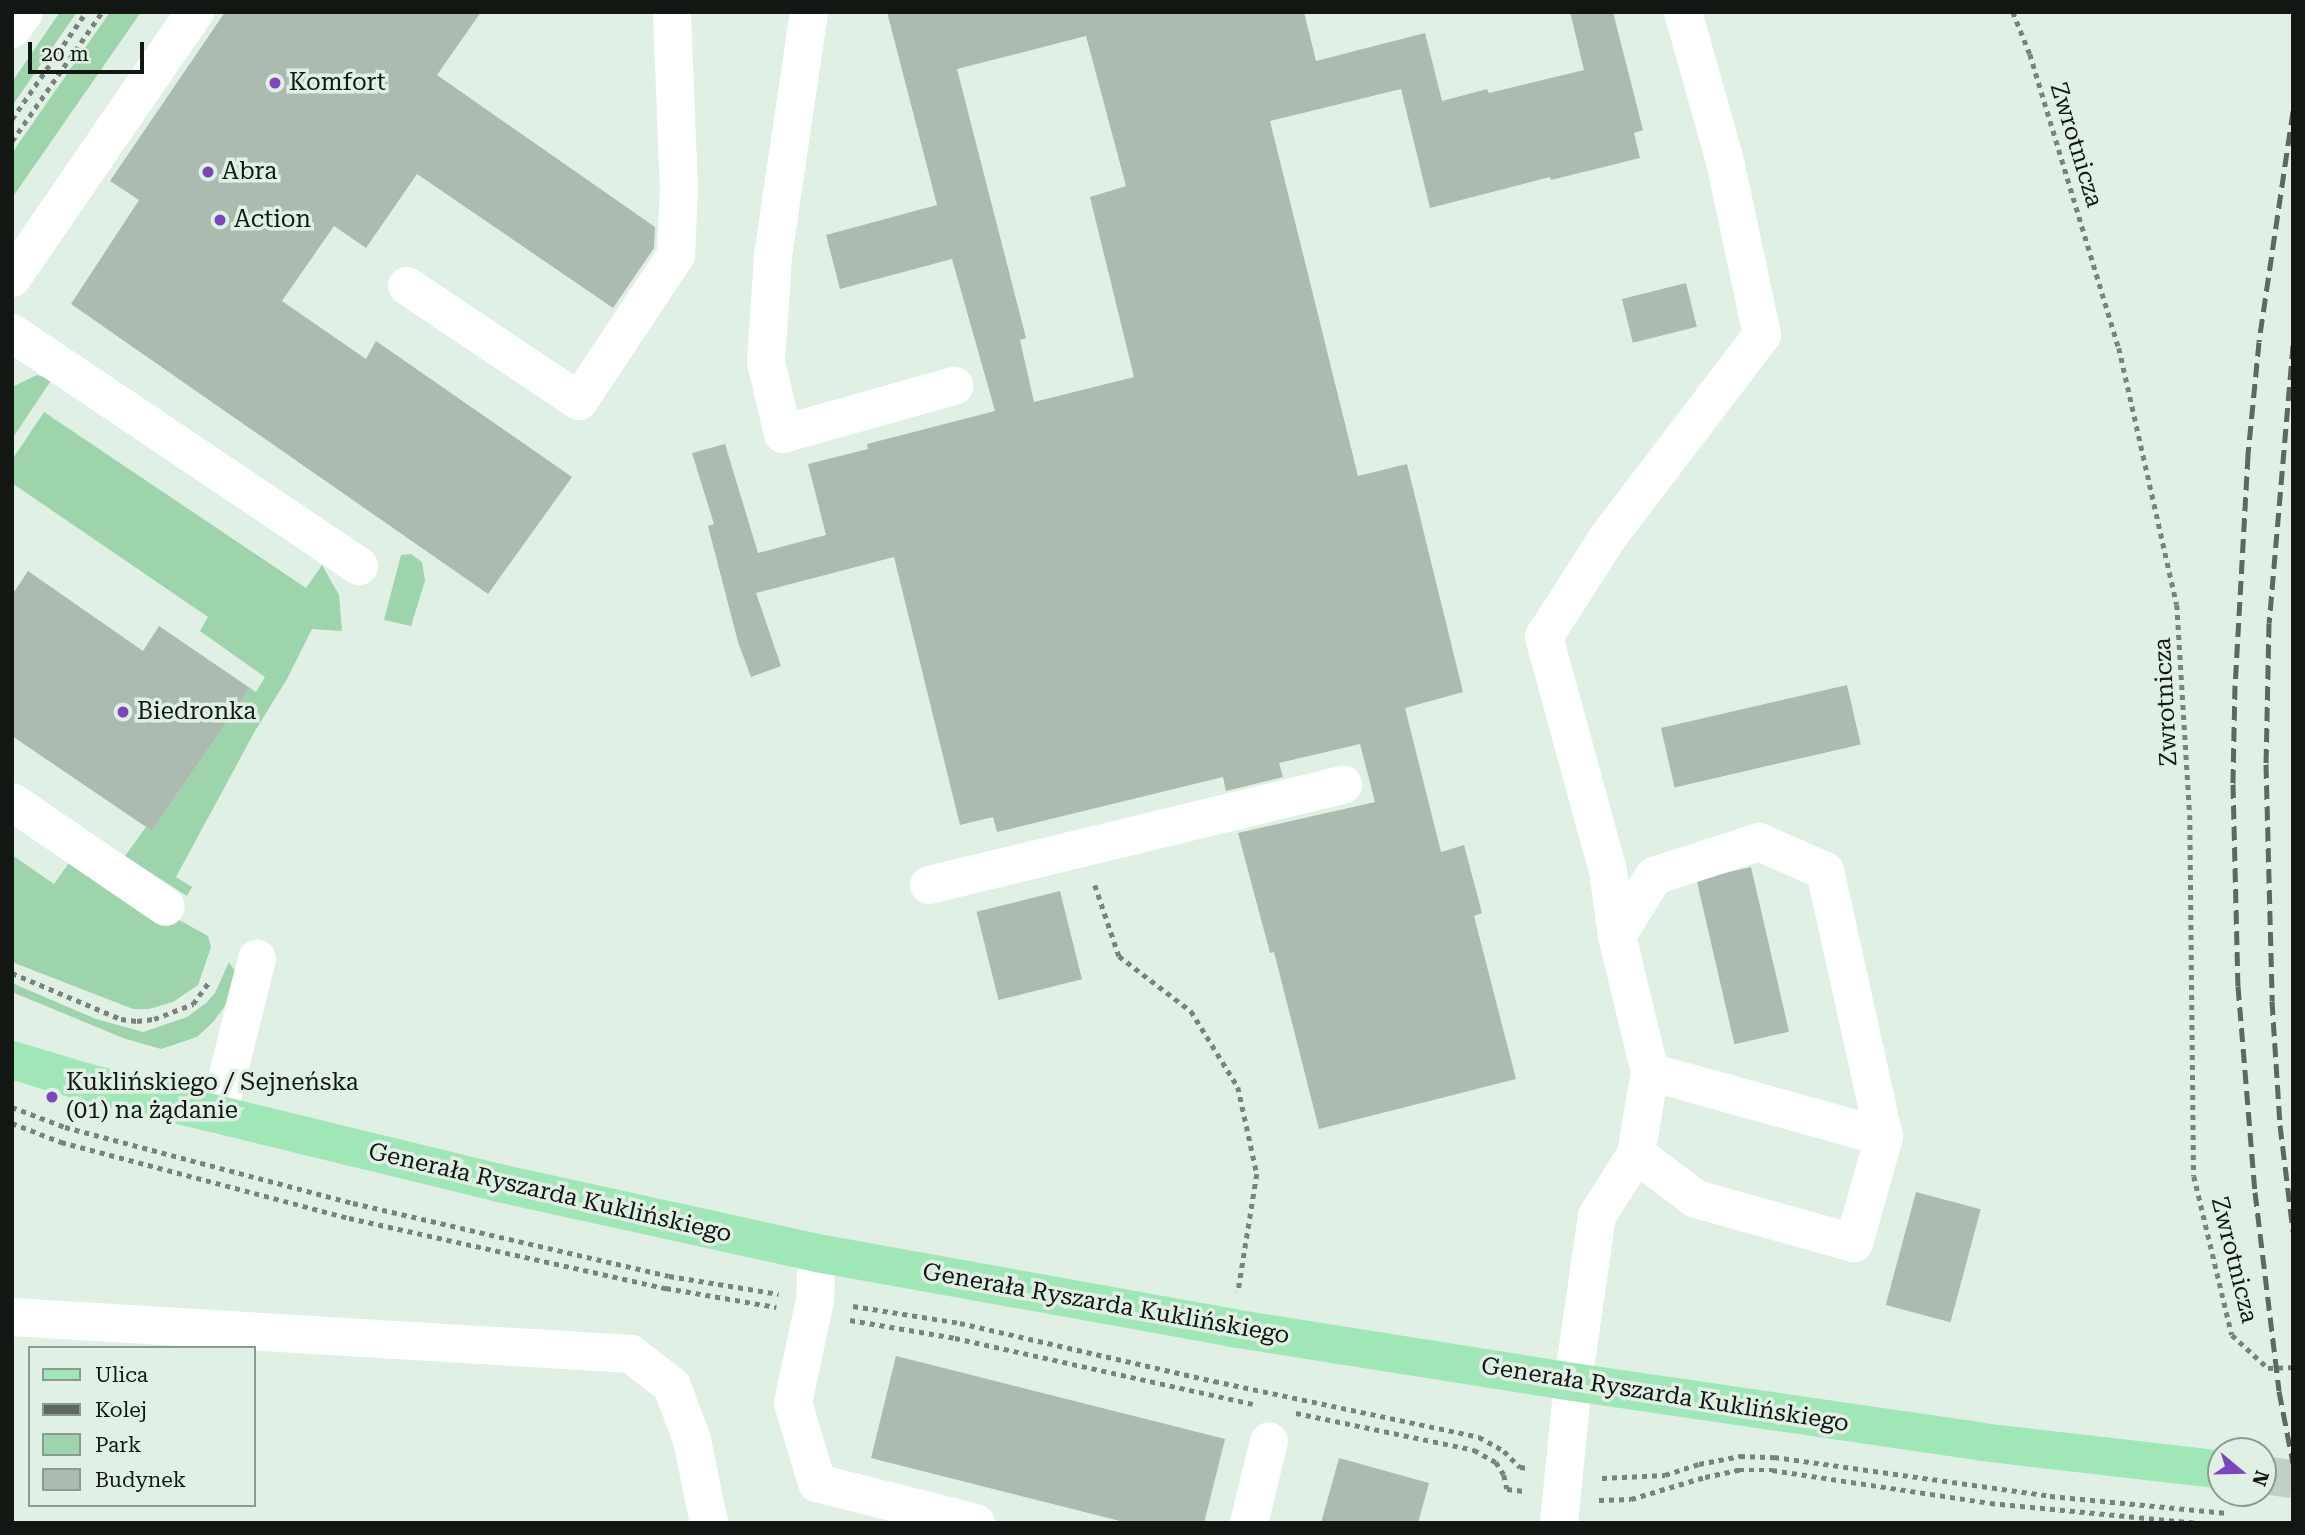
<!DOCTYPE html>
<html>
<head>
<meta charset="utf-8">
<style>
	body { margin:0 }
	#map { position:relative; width:2305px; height:1535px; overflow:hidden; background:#e1f0e4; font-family:"Roboto Serif",serif }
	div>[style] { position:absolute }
	.green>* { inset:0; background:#9dd4ab }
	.building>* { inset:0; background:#acbbb0; transform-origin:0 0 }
	.major-tunnel>* { height:38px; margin-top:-19px; transform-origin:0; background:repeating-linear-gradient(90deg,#c2cfc5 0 38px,transparent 0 57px) }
	.path>* { height:4.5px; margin-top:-2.25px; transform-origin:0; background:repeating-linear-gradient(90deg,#79837b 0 5px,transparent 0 10px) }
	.minor>* { height:38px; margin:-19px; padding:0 19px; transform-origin:19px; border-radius:19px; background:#fff }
	.major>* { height:38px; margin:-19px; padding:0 19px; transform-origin:19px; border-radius:19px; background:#9fe7b7 }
	.rail>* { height:5px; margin-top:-2.5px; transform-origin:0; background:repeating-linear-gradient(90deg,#5e6760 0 14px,transparent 0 21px) }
	.dots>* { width:19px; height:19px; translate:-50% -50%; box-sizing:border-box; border:4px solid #e1f0e4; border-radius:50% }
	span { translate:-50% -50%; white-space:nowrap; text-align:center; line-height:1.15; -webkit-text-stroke:7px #e1f0e4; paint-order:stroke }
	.poi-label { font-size:24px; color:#121713 }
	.left { translate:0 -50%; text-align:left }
	.street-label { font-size:24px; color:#121713 }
	.frame { position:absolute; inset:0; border:14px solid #121713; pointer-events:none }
	.legend { position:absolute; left:28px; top:1346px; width:228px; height:161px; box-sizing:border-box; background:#e1f0e4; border:2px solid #8e9990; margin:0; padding:9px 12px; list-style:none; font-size:21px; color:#121713 }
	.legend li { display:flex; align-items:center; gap:14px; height:35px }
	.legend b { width:35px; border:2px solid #8e9990 }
	.north { position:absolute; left:2207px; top:1437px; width:70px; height:70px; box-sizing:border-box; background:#e1f0e4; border:2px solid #8e9990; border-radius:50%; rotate:109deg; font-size:19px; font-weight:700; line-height:28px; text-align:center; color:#121713 }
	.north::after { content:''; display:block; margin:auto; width:24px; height:32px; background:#7e46bd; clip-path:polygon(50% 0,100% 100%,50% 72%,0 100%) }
	.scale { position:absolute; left:28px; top:42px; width:116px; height:32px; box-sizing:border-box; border:4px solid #121713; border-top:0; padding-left:9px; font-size:21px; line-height:24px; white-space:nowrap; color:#121713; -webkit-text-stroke:5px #e1f0e4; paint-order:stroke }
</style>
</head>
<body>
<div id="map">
	<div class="green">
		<div style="clip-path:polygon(60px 12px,77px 12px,12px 106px,12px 82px)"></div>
		<div style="clip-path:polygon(110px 12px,141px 12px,12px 198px,12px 153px)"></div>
		<div style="clip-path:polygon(37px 375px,52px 379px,12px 439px,12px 387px)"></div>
		<div style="clip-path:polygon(44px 412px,306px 588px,322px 565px,339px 595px,342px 631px,312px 629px,287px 679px,255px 731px,176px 877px,192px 887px,187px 896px,125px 856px,146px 827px,152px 831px,250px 688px,256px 692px,265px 677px,200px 631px,208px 617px,12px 483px,12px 460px)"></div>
		<div style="clip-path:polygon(411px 554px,422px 562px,425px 581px,411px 626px,384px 620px,401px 555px)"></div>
		<div style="clip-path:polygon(12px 855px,54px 884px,71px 860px,208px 936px,211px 947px,198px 985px,173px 1002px,149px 1009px,133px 1009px,12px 962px)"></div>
		<div style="clip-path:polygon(229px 962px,235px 971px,225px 1006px,214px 1021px,197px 1037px,161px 1049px,123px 1038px,12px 992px,12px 983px,96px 1019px,143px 1032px,187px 1017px,206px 1003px,215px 993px)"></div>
	</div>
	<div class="building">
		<div style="clip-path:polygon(225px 12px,481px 12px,437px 75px,655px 227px,654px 248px,613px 308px,417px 174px,366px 248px,334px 226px,282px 301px,366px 359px,376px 341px,572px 477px,488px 594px,71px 304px,139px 200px,110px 181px)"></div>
		<div style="clip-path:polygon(evenodd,887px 12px,1304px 12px,1316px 61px,1425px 33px,1442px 101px,1487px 89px,1489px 93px,1584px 70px,1570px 12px,1613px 12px,1643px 130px,1634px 133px,1640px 158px,1551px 180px,1550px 177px,1430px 208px,1401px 89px,1270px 121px,1358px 476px,1407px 464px,1463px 692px,1405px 708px,1441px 852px,1464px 845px,1482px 913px,1474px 916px,1516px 1079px,1319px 1129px,1274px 952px,1270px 953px,1238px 833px,1375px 802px,1360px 744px,1279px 763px,1283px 777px,1226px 791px,1223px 777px,997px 832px,993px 817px,960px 825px,894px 557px,756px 593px,781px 666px,751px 677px,738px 642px,708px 526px,714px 524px,692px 453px,725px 444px,758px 553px,826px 535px,808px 464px,868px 449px,867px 444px,995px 411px,952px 259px,840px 289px,826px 235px,937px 205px,887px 12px,1086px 36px,1126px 186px,1090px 197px,1134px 377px,1034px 402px,1020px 340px,1026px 338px,957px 69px,1086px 36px)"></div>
		<div style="left:1686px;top:283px;width:45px;height:66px;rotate:76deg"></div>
		<div style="clip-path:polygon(28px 571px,143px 651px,159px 626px,250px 688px,152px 831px,12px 736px,12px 595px)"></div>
		<div style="left:1847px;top:685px;width:61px;height:191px;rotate:77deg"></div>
		<div style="left:1751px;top:867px;width:169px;height:56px;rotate:77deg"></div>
		<div style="left:1060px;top:891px;width:91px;height:86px;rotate:76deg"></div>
		<div style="left:1916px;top:1192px;width:67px;height:117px;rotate:15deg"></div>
		<div style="clip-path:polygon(896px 1356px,1225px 1439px,1204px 1523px,1128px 1523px,871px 1458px)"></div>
		<div style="clip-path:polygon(1339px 1458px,1429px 1483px,1418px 1523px,1321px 1523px)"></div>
	</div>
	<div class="major-tunnel">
		<div style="left:2263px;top:1475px;width:30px;rotate:8deg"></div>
	</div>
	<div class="path">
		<div style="left:2013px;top:12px;width:45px;rotate:68deg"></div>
		<div style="left:2030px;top:54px;width:307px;rotate:73.2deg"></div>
		<div style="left:2119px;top:348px;width:263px;rotate:77.3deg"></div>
		<div style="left:2177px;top:605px;width:210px;rotate:86.5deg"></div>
		<div style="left:2190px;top:815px;width:361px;rotate:89.4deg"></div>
		<div style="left:2194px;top:1176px;width:163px;rotate:76.6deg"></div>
		<div style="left:2232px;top:1335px;width:49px;rotate:42.5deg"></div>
		<div style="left:2268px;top:1368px;width:25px;rotate:-2deg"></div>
		<div style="left:12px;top:119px;width:130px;rotate:-55.3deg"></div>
		<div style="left:12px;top:141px;width:157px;rotate:-55.1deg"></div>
		<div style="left:1095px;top:885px;width:75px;rotate:71.3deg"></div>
		<div style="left:1119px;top:956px;width:91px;rotate:37.4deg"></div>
		<div style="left:1191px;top:1011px;width:89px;rotate:58.3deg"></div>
		<div style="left:1238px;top:1087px;width:89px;rotate:77.7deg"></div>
		<div style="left:1257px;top:1174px;width:120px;rotate:99.1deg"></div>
		<div style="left:12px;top:973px;width:118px;rotate:22.9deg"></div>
		<div style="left:121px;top:1019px;width:16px;rotate:7deg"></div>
		<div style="left:137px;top:1021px;width:17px;rotate:-7deg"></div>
		<div style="left:154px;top:1019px;width:42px;rotate:-21deg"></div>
		<div style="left:193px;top:1004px;width:27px;rotate:-54deg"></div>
		<div style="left:12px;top:1107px;width:57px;rotate:20.7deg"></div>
		<div style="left:65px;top:1127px;width:298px;rotate:14.8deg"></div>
		<div style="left:353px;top:1203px;width:324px;rotate:13deg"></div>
		<div style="left:669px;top:1276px;width:111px;rotate:9.3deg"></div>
		<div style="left:12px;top:1123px;width:53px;rotate:21.2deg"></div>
		<div style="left:61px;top:1142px;width:298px;rotate:14.8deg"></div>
		<div style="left:349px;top:1218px;width:325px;rotate:12.5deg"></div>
		<div style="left:666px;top:1288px;width:112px;rotate:9.8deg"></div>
		<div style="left:853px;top:1306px;width:108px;rotate:9deg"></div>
		<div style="left:960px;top:1323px;width:261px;rotate:12.9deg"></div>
		<div style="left:1214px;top:1381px;width:271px;rotate:11.9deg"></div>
		<div style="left:1479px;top:1437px;width:29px;rotate:29deg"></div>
		<div style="left:1504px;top:1451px;width:23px;rotate:45deg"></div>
		<div style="left:1520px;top:1467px;width:7px;rotate:8deg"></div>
		<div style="left:850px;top:1320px;width:107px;rotate:9.7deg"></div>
		<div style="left:955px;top:1338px;width:308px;rotate:12.5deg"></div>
		<div style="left:1296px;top:1413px;width:182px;rotate:11.7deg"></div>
		<div style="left:1474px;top:1450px;width:25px;rotate:29deg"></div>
		<div style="left:1496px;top:1462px;width:15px;rotate:58deg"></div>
		<div style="left:1504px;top:1475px;width:14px;rotate:78deg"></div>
		<div style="left:1507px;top:1489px;width:17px;rotate:7deg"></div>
		<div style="left:1602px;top:1478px;width:63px;rotate:-2.7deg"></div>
		<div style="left:1665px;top:1475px;width:36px;rotate:-18deg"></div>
		<div style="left:1699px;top:1464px;width:42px;rotate:-11deg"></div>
		<div style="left:1740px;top:1456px;width:34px;rotate:2deg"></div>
		<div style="left:1774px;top:1457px;width:279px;rotate:8deg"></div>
		<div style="left:2050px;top:1496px;width:178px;rotate:5.5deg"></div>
		<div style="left:1599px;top:1500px;width:32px;rotate:-2deg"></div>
		<div style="left:1631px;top:1499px;width:77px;rotate:-16.6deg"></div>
		<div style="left:1705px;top:1477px;width:35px;rotate:-12deg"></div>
		<div style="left:1739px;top:1470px;width:33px"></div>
		<div style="left:1772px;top:1470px;width:220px;rotate:8.6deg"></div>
		<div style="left:1990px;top:1503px;width:209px;rotate:5.5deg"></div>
	</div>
	<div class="minor">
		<div style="left:809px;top:12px;width:247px;rotate:98.4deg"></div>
		<div style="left:773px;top:256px;width:106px;rotate:93.8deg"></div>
		<div style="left:766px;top:362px;width:74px;rotate:76.7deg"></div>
		<div style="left:783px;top:434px;width:178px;rotate:-15.7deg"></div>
		<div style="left:12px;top:29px;width:21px;rotate:-55deg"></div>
		<div style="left:12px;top:278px;width:323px;rotate:-55.5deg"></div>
		<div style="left:407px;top:286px;width:207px;rotate:33.8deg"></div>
		<div style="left:579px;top:401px;width:175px;rotate:-56.4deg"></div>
		<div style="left:676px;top:255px;width:65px;rotate:-87.4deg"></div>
		<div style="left:679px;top:190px;width:178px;rotate:-92.3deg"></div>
		<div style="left:12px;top:333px;width:418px;rotate:33.9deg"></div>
		<div style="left:12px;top:802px;width:186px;rotate:34.3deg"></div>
		<div style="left:929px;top:885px;width:426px;rotate:-13.6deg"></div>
		<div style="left:1617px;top:936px;width:66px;rotate:-97.9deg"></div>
		<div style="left:1608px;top:871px;width:243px;rotate:-105.3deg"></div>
		<div style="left:1544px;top:637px;width:119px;rotate:-57.4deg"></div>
		<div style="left:1608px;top:537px;width:254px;rotate:-52.7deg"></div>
		<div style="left:1762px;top:335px;width:174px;rotate:-102deg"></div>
		<div style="left:1726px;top:165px;width:159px;rotate:-105.7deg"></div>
		<div style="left:1650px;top:1072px;width:83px;rotate:99.7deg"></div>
		<div style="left:1636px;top:1154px;width:75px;rotate:36.9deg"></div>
		<div style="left:1696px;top:1199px;width:164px;rotate:15.6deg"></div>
		<div style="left:1854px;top:1243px;width:110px;rotate:-74.2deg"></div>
		<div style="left:1884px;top:1137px;width:272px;rotate:-102.5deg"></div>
		<div style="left:1825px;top:871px;width:72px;rotate:-156.3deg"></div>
		<div style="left:1759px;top:842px;width:110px;rotate:162.1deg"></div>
		<div style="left:1654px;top:876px;width:70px;rotate:121.7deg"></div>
		<div style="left:1617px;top:936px;width:140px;rotate:76.4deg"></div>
		<div style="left:1650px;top:1072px;width:243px;rotate:15.5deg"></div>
		<div style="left:218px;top:1115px;width:161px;rotate:-76deg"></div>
		<div style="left:817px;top:1253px;width:47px;rotate:92.4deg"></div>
		<div style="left:815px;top:1300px;width:105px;rotate:102.1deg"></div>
		<div style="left:793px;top:1403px;width:84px;rotate:73.3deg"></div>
		<div style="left:817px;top:1483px;width:164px;rotate:14.1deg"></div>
		<div style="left:12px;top:1317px;width:620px;rotate:3.42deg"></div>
		<div style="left:631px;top:1354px;width:52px;rotate:38deg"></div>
		<div style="left:672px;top:1386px;width:58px;rotate:69.7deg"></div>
		<div style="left:692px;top:1440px;width:85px;rotate:78.4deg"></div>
		<div style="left:1249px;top:1523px;width:84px;rotate:-76.3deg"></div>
		<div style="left:1559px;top:1523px;width:142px;rotate:-84.3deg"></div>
		<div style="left:1573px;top:1382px;width:168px;rotate:-81.8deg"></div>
		<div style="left:1597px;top:1216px;width:73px;rotate:-57.8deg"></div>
	</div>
	<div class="major">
		<div style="left:12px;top:1060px;width:76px;rotate:16.8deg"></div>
		<div style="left:85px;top:1082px;width:426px;rotate:13.7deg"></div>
		<div style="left:499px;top:1183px;width:326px;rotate:12.4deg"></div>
		<div style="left:817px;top:1253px;width:422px;rotate:10.2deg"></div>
		<div style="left:1232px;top:1328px;width:345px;rotate:9deg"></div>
		<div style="left:1573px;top:1382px;width:413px;rotate:8.3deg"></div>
		<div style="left:1982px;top:1442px;width:234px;rotate:6.6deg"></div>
	</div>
	<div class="rail">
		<div style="left:2293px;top:111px;width:233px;rotate:98.4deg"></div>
		<div style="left:2259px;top:342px;width:114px;rotate:95.6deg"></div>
		<div style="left:2248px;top:455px;width:230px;rotate:93.2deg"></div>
		<div style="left:2235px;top:685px;width:99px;rotate:91.2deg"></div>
		<div style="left:2233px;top:784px;width:202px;rotate:88.6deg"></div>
		<div style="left:2238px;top:986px;width:207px;rotate:85.3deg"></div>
		<div style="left:2255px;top:1192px;width:200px;rotate:83.1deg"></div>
		<div style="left:2279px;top:1391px;width:73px;rotate:79deg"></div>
		<div style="left:2293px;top:345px;width:279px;rotate:94.9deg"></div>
		<div style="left:2269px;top:623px;width:141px;rotate:91.2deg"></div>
		<div style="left:2266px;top:764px;width:237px;rotate:88.5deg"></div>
		<div style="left:2272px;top:1001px;width:124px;rotate:86.3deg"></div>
		<div style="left:2280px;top:1125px;width:107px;rotate:83deg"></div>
	</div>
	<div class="dots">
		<div style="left:275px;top:83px;background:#7e46bd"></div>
		<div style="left:208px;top:172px;background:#7e46bd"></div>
		<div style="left:220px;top:220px;background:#7e46bd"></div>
		<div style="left:123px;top:712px;background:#7e46bd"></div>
		<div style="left:52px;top:1097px;background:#7e46bd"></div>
	</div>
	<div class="poi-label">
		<span class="left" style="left:289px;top:83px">Komfort</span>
		<span class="left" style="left:222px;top:172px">Abra</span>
		<span class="left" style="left:234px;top:220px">Action</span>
		<span class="left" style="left:137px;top:712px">Biedronka</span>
		<span class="left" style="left:66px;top:1097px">Kuklińskiego / Sejneńska<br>(01) na żądanie</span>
	</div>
	<div class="street-label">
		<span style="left:2076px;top:145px;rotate:73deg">Zwrotnicza</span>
		<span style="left:2166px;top:702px;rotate:-93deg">Zwrotnicza</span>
		<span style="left:550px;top:1193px;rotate:13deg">Generała Ryszarda Kuklińskiego</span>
		<span style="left:2234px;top:1260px;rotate:76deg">Zwrotnicza</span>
		<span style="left:1106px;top:1304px;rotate:10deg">Generała Ryszarda Kuklińskiego</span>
		<span style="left:1665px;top:1395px;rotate:9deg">Generała Ryszarda Kuklińskiego</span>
	</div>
	<div class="frame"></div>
	<ul class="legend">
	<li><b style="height:9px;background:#9fe7b7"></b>Ulica</li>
	<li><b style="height:9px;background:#5e6760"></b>Kolej</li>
	<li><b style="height:19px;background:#9dd4ab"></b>Park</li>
	<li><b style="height:19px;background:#acbbb0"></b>Budynek</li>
	</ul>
	<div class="north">N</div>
	<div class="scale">20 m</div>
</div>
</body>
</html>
